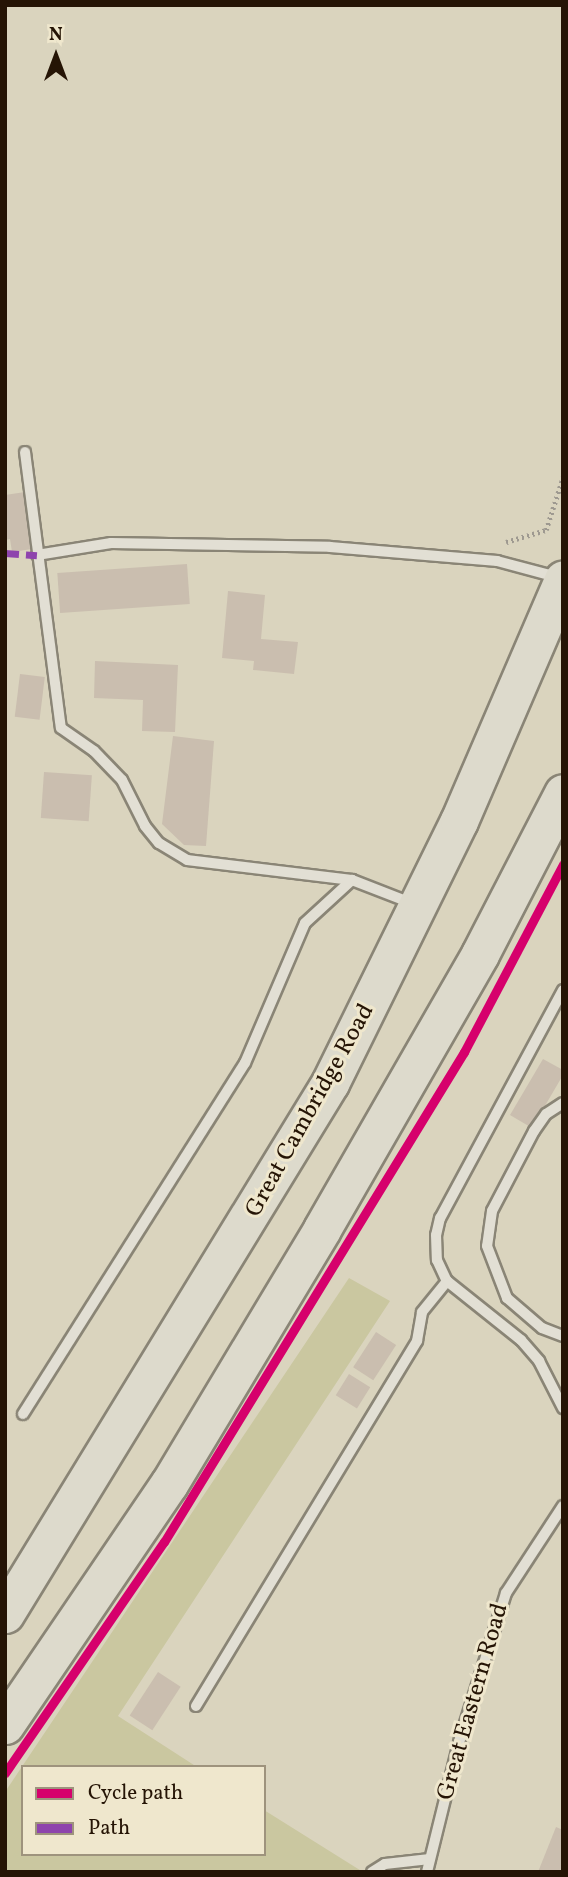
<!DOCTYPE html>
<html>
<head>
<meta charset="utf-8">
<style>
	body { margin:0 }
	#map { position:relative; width:568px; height:1877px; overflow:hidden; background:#dad4be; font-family:Vollkorn,serif }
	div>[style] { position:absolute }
	.green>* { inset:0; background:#cac7a0 }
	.building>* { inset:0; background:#cabeaf; transform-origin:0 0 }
	.path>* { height:4.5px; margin-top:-2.25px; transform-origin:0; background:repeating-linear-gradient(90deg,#9e9990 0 2px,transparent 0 5.5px) }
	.roads { filter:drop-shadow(2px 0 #8a8576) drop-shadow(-2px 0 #8a8576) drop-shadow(0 2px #8a8576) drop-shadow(0 -2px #8a8576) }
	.service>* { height:10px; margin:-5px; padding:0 5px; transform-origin:5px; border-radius:5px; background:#e2dfd4 }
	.trunk>* { height:37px; margin:-18.5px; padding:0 18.5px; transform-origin:18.5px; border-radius:18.5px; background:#dddacc }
	.quiet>* { height:7px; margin-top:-3.5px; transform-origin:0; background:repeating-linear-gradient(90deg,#8e44ad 0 14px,transparent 0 21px) }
	.cycleway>* { height:9px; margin:-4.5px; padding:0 4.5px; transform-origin:4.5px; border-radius:4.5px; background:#d6006c }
	span { translate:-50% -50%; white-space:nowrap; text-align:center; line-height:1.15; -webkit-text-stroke:6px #efe7cd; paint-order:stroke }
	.street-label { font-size:24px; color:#251405 }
	.frame { position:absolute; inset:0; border:7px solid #251405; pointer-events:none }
	.legend { position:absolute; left:21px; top:1765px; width:245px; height:91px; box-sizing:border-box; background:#efe7cd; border:2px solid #9e937d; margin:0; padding:9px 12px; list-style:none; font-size:21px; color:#251405 }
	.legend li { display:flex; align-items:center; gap:14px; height:35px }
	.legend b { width:35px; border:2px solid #9e937d }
	.north { position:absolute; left:21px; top:21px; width:70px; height:70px; -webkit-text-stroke:5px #efe7cd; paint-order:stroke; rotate:0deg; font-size:19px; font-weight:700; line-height:28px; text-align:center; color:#251405 }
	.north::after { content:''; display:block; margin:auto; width:24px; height:32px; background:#251405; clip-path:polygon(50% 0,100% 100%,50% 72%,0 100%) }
</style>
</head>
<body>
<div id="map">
	<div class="green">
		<div style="clip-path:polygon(349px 1278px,390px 1301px,118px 1716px,197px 1767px,23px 1767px,23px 1854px,264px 1854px,264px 1810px,363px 1872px,5px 1872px,5px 1792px)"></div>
	</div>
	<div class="building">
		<div style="clip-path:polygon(25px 492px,32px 549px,12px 552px,10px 539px,5px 540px,5px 495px)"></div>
		<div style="left:187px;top:564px;width:40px;height:130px;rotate:86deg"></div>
		<div style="clip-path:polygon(228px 591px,265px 595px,261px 639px,298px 642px,294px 674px,253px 670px,254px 661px,222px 658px)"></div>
		<div style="clip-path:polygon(95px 661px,178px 665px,175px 732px,142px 731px,143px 700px,94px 698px)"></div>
		<div style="left:20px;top:674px;width:25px;height:43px;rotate:7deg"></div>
		<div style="clip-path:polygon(173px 736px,214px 741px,206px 846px,184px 845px,162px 824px)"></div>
		<div style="left:44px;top:772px;width:48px;height:46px;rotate:4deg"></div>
		<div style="clip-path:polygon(543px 1059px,563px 1070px,563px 1075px,532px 1128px,510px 1115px)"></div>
		<div style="left:376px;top:1332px;width:24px;height:42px;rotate:33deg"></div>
		<div style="left:349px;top:1374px;width:25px;height:25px;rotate:32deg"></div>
		<div style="left:158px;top:1672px;width:27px;height:52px;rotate:33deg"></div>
		<div style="clip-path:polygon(556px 1827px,563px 1830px,563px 1872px,538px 1872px)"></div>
	</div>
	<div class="path">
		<div style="left:506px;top:542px;width:42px;rotate:-16.7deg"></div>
		<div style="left:546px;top:530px;width:56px;rotate:-72.2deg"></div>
	</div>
	<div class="roads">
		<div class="service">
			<div style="left:25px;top:452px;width:278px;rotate:82.6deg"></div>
			<div style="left:61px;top:728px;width:40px;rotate:34.9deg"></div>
			<div style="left:94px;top:751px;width:40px;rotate:46deg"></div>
			<div style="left:122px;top:780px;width:51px;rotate:63.4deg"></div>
			<div style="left:145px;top:826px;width:22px;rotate:51deg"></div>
			<div style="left:159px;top:843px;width:33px;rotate:31deg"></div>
			<div style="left:187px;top:860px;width:166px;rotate:6.9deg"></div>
			<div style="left:352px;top:880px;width:66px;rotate:21.2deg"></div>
			<div style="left:37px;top:555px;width:75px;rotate:-9.2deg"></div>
			<div style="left:111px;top:543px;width:219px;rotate:1deg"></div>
			<div style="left:330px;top:547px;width:168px;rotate:4.8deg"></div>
			<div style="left:497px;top:561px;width:62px;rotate:14.9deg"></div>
			<div style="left:563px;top:990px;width:259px;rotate:118.3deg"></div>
			<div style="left:440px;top:1218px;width:17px;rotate:103deg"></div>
			<div style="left:436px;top:1235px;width:25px;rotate:88deg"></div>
			<div style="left:437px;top:1260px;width:23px;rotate:65deg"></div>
			<div style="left:447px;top:1281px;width:95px;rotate:38.6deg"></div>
			<div style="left:521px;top:1340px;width:28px;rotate:49deg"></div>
			<div style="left:539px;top:1361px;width:53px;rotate:62.9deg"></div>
			<div style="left:563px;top:1103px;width:20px;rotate:147deg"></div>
			<div style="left:546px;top:1114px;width:21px;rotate:125deg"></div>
			<div style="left:534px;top:1131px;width:90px;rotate:117.7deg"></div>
			<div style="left:492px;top:1211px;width:35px;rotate:98deg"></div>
			<div style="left:487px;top:1246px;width:56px;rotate:69deg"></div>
			<div style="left:507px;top:1298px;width:46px;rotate:40.6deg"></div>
			<div style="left:542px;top:1328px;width:22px;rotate:21deg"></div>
			<div style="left:23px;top:1414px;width:415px;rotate:-57.7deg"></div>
			<div style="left:245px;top:1063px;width:152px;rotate:-66.8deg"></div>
			<div style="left:305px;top:923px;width:64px;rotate:-42.5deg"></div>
			<div style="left:196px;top:1706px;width:427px;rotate:-58.8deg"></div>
			<div style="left:417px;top:1341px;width:29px;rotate:-80deg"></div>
			<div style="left:422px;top:1312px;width:40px;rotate:-51deg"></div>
			<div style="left:372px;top:1872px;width:15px;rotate:-32deg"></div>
			<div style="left:385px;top:1864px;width:45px;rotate:-6.3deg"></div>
			<div style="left:427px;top:1872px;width:137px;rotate:-76.1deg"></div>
			<div style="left:460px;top:1739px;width:153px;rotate:-72.5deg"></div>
			<div style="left:506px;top:1593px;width:104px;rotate:-56.8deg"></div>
		</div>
		<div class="trunk">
			<div style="left:5px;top:1614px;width:623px;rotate:-58.53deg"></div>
			<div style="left:330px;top:1083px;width:292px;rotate:-63.8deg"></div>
			<div style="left:459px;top:821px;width:263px;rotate:-66.7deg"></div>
			<div style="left:5px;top:1725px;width:292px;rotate:-55.8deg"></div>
			<div style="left:169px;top:1484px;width:297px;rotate:-59deg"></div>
			<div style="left:322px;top:1229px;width:317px;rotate:-60.1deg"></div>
			<div style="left:480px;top:954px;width:181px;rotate:-62.7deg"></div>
		</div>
	</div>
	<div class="quiet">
		<div style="left:5px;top:553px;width:32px;rotate:4deg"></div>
	</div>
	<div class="cycleway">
		<div style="left:5px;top:1773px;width:280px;rotate:-55.5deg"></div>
		<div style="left:164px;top:1542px;width:575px;rotate:-58.52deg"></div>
		<div style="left:464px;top:1052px;width:212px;rotate:-62.2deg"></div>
	</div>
	<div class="street-label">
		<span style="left:311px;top:1111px;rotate:-61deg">Great Cambridge Road</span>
		<span style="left:474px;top:1702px;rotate:-74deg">Great Eastern Road</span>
	</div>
	<div class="frame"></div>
	<ul class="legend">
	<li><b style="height:9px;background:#d6006c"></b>Cycle path</li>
	<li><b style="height:9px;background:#8e44ad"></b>Path</li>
	</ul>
	<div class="north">N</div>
</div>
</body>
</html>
